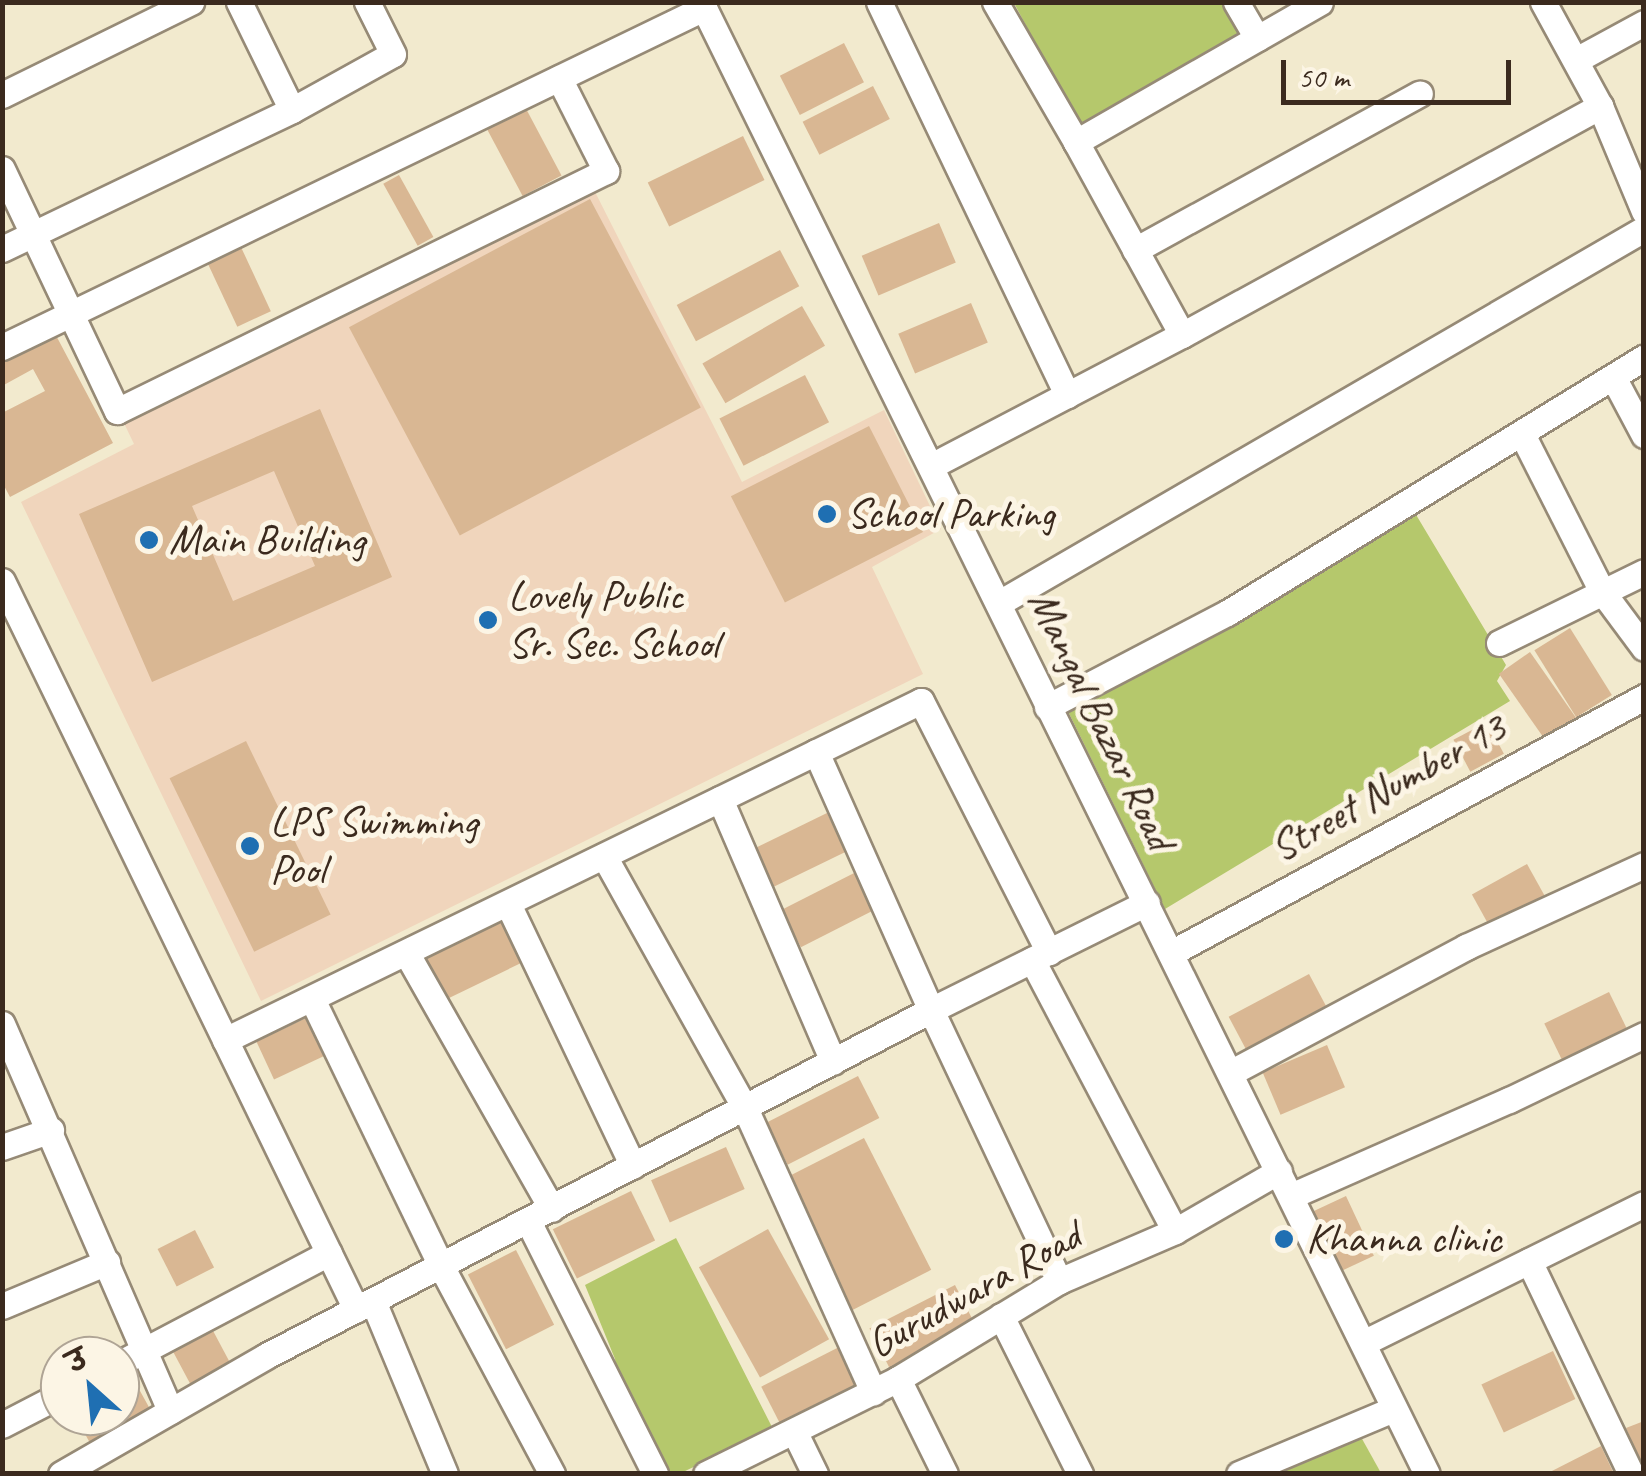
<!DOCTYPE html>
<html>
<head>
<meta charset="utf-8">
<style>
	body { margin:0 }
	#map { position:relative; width:1646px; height:1476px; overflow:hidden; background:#f2eace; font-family:Caveat,"Playpen Sans Deva",sans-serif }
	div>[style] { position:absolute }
	.built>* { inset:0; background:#f0d5bc }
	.green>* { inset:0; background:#b5c86c }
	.building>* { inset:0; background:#d9b793; transform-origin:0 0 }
	.roads { filter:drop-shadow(2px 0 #968a76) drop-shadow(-2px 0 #968a76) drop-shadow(0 2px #968a76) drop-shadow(0 -2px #968a76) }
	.street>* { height:25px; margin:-12.5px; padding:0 12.5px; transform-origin:12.5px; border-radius:12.5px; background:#fff }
	.dots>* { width:28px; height:28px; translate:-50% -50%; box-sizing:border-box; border:5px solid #fcf5e5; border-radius:50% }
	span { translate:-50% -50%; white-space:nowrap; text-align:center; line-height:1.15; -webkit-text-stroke:10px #fcf5e5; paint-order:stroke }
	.poi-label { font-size:42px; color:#3b2a1e }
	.left { translate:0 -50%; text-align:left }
	.street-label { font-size:42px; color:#3b2a1e }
	.frame { position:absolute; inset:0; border:5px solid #3b2a1e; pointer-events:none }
	.north { position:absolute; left:40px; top:1336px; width:100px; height:100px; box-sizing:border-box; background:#fcf5e5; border:2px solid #afa495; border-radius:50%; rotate:333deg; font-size:28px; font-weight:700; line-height:40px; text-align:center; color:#3b2a1e }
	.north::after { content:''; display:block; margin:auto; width:35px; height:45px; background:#1f6fb2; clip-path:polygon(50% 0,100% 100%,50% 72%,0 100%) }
	.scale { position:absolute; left:1281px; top:60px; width:230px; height:45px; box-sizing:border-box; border:5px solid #3b2a1e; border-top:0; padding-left:12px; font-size:30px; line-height:35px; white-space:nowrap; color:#3b2a1e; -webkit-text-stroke:8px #fcf5e5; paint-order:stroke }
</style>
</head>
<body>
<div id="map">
	<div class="built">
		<div style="clip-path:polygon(592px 186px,742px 482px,884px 410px,941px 529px,872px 567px,923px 674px,261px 1001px,21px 502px,134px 444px,121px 417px)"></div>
	</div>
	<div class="green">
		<div style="clip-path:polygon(1014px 3px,1221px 3px,1241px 36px,1081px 130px)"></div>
		<div style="clip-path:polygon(1406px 498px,1506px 665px,1497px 681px,1510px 701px,1165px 909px,1059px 693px)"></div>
		<div style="clip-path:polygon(676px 1238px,773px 1429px,681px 1473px,668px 1473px,617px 1375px,615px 1359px,585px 1285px)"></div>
		<div style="clip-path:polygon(1351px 1419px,1381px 1473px,1252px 1474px)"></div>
	</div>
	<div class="building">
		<div style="left:844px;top:43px;width:44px;height:72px;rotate:63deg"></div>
		<div style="left:873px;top:86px;width:37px;height:79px;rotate:63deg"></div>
		<div style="left:523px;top:103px;width:82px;height:44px;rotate:62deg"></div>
		<div style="left:743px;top:136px;width:49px;height:106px;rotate:64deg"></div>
		<div style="left:399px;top:175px;width:71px;height:18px;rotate:61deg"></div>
		<div style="left:590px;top:199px;width:236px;height:273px;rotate:62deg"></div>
		<div style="left:939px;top:223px;width:43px;height:84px;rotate:67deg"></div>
		<div style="left:240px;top:245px;width:73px;height:37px;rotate:65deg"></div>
		<div style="left:780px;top:250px;width:41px;height:117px;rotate:62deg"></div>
		<div style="left:971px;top:303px;width:43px;height:79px;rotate:67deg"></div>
		<div style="left:802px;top:306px;width:46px;height:115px;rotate:60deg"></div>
		<div style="clip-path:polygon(51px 326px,113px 443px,10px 497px,2px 482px,2px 413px,45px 391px,33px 369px,2px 386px,2px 351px)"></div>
		<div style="left:805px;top:375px;width:53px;height:96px;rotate:63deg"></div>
		<div style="clip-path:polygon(evenodd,320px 409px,392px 577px,152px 682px,79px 514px,320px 409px,274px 471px,315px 566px,233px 601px,192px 506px,274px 471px)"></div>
		<div style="left:869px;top:426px;width:119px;height:155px;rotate:63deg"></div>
		<div style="left:1570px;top:628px;width:79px;height:42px;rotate:58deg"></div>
		<div style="left:1530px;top:652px;width:83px;height:38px;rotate:55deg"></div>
		<div style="left:1487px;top:722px;width:36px;height:38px;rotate:62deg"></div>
		<div style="left:246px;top:741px;width:193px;height:85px;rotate:64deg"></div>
		<div style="left:827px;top:813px;width:43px;height:90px;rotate:64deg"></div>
		<div style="left:1527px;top:864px;width:41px;height:63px;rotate:61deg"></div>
		<div style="left:862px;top:869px;width:42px;height:90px;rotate:63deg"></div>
		<div style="left:512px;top:914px;width:48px;height:98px;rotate:64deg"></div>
		<div style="left:1309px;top:974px;width:47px;height:91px;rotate:62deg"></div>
		<div style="left:1609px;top:992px;width:43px;height:72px;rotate:64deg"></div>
		<div style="left:317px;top:1013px;width:42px;height:67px;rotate:65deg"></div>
		<div style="left:1327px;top:1045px;width:46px;height:70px;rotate:67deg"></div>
		<div style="left:858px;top:1076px;width:47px;height:103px;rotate:63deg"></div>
		<div style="left:864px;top:1138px;width:148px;height:91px;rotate:63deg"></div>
		<div style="left:726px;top:1147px;width:46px;height:82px;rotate:66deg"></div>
		<div style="left:631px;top:1191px;width:55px;height:87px;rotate:64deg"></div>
		<div style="left:1346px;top:1196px;width:66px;height:36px;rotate:65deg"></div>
		<div style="left:768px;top:1229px;width:126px;height:79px;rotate:61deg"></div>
		<div style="left:195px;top:1230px;width:42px;height:42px;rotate:63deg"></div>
		<div style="left:516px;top:1250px;width:84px;height:54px;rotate:63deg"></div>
		<div style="left:955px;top:1285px;width:49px;height:96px;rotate:63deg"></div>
		<div style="left:211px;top:1327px;width:42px;height:45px;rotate:62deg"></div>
		<div style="left:845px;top:1344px;width:44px;height:94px;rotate:63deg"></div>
		<div style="left:1553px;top:1351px;width:53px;height:79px;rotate:65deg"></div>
		<div style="clip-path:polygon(129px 1371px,150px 1409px,90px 1443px,75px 1416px,120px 1416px,120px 1376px)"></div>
		<div style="clip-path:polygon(1644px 1421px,1644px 1469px,1626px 1428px)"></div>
		<div style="clip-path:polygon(1601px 1446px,1614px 1474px,1546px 1474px)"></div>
	</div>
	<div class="roads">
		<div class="street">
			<div style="left:239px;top:2px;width:120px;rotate:63.9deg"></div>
			<div style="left:701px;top:2px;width:1641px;rotate:63.75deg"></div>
			<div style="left:879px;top:2px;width:436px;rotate:64.4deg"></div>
			<div style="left:995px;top:2px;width:162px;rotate:59.9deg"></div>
			<div style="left:1076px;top:142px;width:281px;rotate:-29.8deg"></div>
			<div style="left:1236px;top:2px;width:42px;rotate:59.7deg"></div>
			<div style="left:1543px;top:2px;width:119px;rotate:61.3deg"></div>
			<div style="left:1600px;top:106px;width:114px;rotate:67.3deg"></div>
			<div style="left:1576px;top:60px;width:77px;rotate:-28.6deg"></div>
			<div style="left:2px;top:95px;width:211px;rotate:-26.2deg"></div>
			<div style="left:1076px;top:142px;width:220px;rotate:61.2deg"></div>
			<div style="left:2px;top:169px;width:268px;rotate:64.6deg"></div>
			<div style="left:117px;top:411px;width:545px;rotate:-26.14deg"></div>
			<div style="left:606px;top:171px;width:104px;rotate:-116.8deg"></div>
			<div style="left:2px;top:249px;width:322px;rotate:-25.6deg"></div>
			<div style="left:292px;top:110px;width:115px;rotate:-29deg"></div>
			<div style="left:393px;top:54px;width:58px;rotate:-116.6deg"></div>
			<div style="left:1135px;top:250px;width:325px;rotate:-28.8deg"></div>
			<div style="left:2px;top:347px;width:780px;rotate:-25.78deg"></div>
			<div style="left:1613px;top:377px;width:66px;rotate:61.9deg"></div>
			<div style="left:1522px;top:434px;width:175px;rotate:63.1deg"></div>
			<div style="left:1601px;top:590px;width:72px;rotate:53.4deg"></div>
			<div style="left:931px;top:466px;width:283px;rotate:-27.6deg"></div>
			<div style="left:1182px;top:335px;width:477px;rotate:-28.7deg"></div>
			<div style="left:2px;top:581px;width:810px;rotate:64.07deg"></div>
			<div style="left:999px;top:603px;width:746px;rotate:-30.11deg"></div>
			<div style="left:1499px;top:643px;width:161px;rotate:-26.1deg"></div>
			<div style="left:1047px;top:707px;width:203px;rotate:-27.6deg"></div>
			<div style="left:1227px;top:613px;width:489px;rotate:-31.5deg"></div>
			<div style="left:816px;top:752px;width:282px;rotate:66deg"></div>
			<div style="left:931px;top:1010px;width:300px;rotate:64.7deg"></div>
			<div style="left:720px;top:799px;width:286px;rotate:66.7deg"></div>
			<div style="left:604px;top:856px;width:289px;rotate:60.8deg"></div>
			<div style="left:745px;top:1108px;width:312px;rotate:65.7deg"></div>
			<div style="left:508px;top:904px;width:290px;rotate:64.5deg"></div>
			<div style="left:1171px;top:953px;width:538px;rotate:-28.42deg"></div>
			<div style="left:407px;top:954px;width:293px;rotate:60.4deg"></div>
			<div style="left:1032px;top:960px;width:306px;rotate:62.2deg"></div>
			<div style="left:312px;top:999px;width:297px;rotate:64.2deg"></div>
			<div style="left:441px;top:1266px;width:236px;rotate:61.9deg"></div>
			<div style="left:2px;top:1024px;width:422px;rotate:66.5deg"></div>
			<div style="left:225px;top:1040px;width:774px;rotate:-25.97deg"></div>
			<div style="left:921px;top:701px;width:282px;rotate:63deg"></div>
			<div style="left:1230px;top:1073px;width:268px;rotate:-28.1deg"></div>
			<div style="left:1466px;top:947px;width:196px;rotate:-24.7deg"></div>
			<div style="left:2px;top:1147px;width:52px;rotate:-19.1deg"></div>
			<div style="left:1291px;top:1196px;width:238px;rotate:-23.8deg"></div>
			<div style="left:1509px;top:1100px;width:150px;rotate:-25.7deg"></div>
			<div style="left:528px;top:1221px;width:283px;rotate:63.3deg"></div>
			<div style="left:1529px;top:1261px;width:236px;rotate:64.4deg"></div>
			<div style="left:373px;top:1301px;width:187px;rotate:67.4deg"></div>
			<div style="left:2px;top:1306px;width:114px;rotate:-22.7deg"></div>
			<div style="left:1001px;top:1316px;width:177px;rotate:63.4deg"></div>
			<div style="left:1363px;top:1343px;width:313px;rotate:-26.3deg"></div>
			<div style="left:120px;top:1363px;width:236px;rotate:-27.8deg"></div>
			<div style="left:898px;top:1379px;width:106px;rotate:63.7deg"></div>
			<div style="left:2px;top:1425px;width:65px;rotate:-27.3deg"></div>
			<div style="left:795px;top:1433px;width:46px;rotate:64deg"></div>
			<div style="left:61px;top:1474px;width:237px;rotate:-29.9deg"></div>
			<div style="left:266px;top:1356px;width:750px;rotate:-27.49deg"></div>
			<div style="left:931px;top:1010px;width:241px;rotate:-26.4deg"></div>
			<div style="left:706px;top:1474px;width:214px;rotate:-26.3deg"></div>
			<div style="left:898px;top:1379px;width:188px;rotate:-31.3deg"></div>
			<div style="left:1059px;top:1281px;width:126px;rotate:-23.3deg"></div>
			<div style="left:1175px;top:1231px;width:120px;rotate:-30deg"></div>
			<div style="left:1239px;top:1474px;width:168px;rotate:-22.8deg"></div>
		</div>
	</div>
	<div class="dots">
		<div style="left:827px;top:514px;background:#1f6fb2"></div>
		<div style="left:149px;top:540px;background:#1f6fb2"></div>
		<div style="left:488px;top:620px;background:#1f6fb2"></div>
		<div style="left:250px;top:846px;background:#1f6fb2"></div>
		<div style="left:1284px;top:1239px;background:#1f6fb2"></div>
	</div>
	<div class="poi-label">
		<span class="left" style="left:847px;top:514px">School Parking</span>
		<span class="left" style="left:169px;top:540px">Main Building</span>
		<span class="left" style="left:508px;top:620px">Lovely Public<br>Sr. Sec. School</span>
		<span class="left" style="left:270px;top:846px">LPS Swimming<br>Pool</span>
		<span class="left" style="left:1306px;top:1239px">Khanna clinic</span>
	</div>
	<div class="street-label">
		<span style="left:1101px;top:720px;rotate:64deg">Mangal Bazar Road</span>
		<span style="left:1388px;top:788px;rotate:-29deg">Street Number 13</span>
		<span style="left:974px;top:1290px;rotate:-29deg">Gurudwara Road</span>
	</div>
	<div class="frame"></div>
	<div class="north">उ</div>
	<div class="scale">50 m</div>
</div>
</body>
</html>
